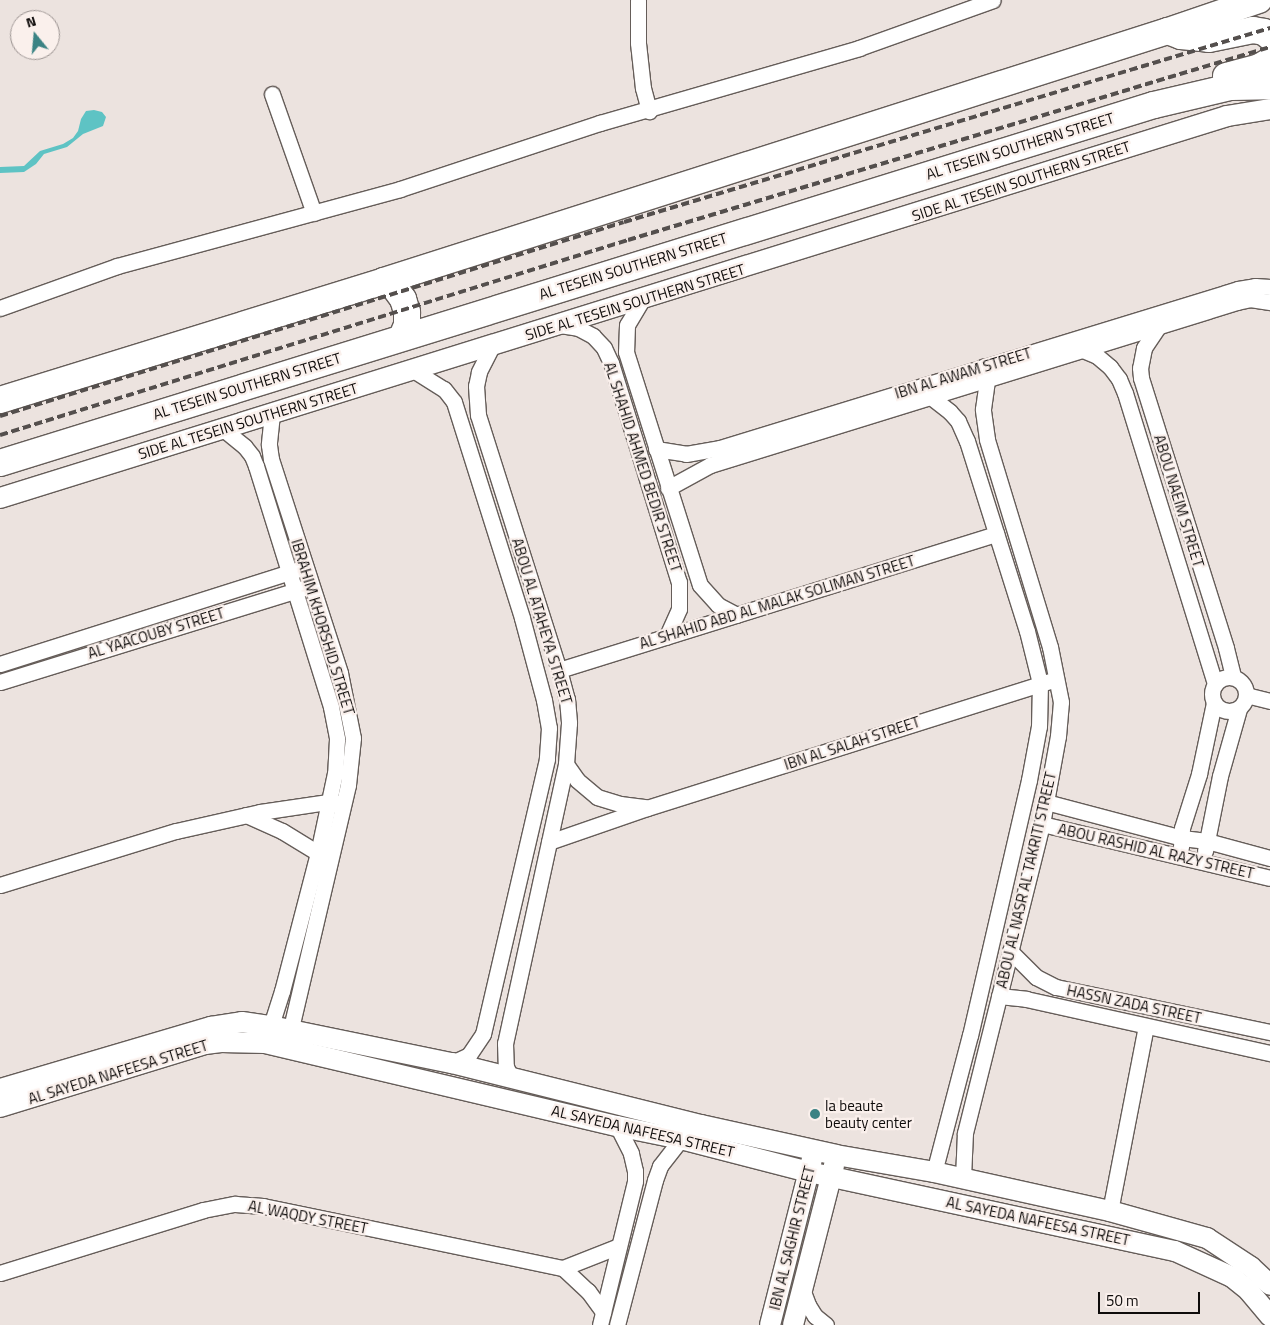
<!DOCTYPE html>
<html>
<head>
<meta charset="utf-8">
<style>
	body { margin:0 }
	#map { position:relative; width:1270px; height:1325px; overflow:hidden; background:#ece3df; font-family:"Titillium Web",sans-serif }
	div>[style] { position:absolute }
	.water>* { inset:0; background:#5ec3c4 }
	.roads { filter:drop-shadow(1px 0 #655d59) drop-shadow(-1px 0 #655d59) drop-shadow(0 1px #655d59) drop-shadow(0 -1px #655d59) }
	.street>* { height:15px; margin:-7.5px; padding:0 7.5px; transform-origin:7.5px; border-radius:7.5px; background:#fff }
	.street>.ring { margin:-7.5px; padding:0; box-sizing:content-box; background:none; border:15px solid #fff; border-radius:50% }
	.secondary>* { height:20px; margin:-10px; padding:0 10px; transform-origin:10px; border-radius:10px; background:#fff }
	.highway>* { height:26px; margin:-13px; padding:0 13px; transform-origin:13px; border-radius:13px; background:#fff }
	.rail>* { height:4px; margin-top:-2px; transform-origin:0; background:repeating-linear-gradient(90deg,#544f4d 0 8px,transparent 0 12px) }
	.dots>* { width:14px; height:14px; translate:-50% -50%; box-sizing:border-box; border:2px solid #faf0ec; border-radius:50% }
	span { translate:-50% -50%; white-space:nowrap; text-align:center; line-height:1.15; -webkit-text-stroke:4.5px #faf0ec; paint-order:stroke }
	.street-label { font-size:15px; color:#0e0b0a }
	.poi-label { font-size:15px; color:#0e0b0a }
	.left { translate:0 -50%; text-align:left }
	.north { position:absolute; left:10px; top:10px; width:50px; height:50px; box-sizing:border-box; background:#faf0ec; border:1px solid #9c9492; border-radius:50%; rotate:343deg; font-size:14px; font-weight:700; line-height:20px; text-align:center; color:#0e0b0a }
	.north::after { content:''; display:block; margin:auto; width:18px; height:22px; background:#3b8384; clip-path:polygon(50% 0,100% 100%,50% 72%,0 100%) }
	.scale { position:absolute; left:1098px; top:1292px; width:102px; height:22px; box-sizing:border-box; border:2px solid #0e0b0a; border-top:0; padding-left:6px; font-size:15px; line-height:18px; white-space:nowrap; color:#0e0b0a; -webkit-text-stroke:4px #faf0ec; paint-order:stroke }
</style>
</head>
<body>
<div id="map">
	<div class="water">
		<div style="clip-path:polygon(94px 110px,102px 112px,106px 117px,103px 126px,83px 134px,67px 147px,44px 154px,36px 164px,24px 172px,0 173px,0 167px,24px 166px,40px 151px,63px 144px,73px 138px,78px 131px,81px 119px,86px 111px)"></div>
	</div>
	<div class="roads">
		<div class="street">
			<div style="left:638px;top:0;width:43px;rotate:90deg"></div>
			<div style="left:638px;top:43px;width:45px;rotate:83.7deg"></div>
			<div style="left:643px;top:88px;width:24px;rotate:75deg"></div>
			<div style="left:272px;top:94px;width:126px;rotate:70.6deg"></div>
			<div style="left:642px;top:300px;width:29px;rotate:121deg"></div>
			<div style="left:627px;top:325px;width:27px;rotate:92deg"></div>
			<div style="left:626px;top:352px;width:244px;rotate:72.4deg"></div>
			<div style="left:700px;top:585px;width:27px;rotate:48deg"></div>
			<div style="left:718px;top:605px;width:21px;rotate:28deg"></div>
			<div style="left:0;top:308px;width:124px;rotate:-19.7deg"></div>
			<div style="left:117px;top:266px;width:293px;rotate:-15.2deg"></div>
			<div style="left:400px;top:189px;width:211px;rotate:-18.3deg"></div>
			<div style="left:600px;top:123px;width:270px;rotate:-16.1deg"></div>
			<div style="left:859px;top:48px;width:142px;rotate:-19.7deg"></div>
			<div style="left:560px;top:325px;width:18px;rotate:9deg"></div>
			<div style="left:578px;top:328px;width:17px;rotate:28deg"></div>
			<div style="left:593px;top:336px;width:16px;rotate:47deg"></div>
			<div style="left:604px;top:348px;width:17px;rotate:65deg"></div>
			<div style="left:611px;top:363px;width:229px;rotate:72.8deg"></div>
			<div style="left:679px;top:582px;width:27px;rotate:90deg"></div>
			<div style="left:679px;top:609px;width:30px;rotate:114deg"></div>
			<div style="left:1158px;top:327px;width:25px;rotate:124deg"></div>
			<div style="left:1144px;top:348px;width:20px;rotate:101deg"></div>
			<div style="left:1140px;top:368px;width:10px;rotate:84deg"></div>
			<div style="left:1141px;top:378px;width:283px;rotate:72.5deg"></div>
			<div style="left:1226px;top:648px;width:30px;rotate:76deg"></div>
			<div style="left:492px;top:346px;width:29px;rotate:117deg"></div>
			<div style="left:479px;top:372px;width:14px;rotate:102deg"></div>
			<div style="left:476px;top:386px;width:29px;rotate:86deg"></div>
			<div style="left:478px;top:415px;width:268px;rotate:72.4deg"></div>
			<div style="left:559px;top:670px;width:30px;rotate:75deg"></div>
			<div style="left:567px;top:699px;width:24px;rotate:85deg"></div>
			<div style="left:569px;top:723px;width:41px;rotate:94.2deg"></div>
			<div style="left:566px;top:764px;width:286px;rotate:102.3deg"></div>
			<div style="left:505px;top:1043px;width:24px;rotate:88deg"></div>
			<div style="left:506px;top:1067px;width:11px;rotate:63deg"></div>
			<div style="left:1083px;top:350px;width:15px;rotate:23deg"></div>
			<div style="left:1097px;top:356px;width:17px;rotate:40deg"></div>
			<div style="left:1110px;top:367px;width:15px;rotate:53deg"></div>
			<div style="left:1119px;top:379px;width:15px;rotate:67deg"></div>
			<div style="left:1125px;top:393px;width:305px;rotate:72.8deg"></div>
			<div style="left:413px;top:370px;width:36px;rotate:32deg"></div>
			<div style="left:444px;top:389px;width:16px;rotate:52deg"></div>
			<div style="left:454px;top:402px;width:226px;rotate:72.5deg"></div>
			<div style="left:522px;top:618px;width:85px;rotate:75deg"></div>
			<div style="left:544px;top:700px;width:28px;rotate:80deg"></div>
			<div style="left:549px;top:728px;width:31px;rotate:94deg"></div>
			<div style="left:547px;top:759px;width:282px;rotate:103.1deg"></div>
			<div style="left:483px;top:1034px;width:25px;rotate:124deg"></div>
			<div style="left:469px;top:1055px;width:19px;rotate:155deg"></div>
			<div style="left:931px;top:397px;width:24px;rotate:38deg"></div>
			<div style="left:950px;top:412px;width:12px;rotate:48deg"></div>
			<div style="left:958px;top:421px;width:22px;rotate:66deg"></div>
			<div style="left:967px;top:441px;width:199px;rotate:72.5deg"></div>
			<div style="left:1027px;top:631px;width:54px;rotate:76deg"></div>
			<div style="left:1040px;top:683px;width:43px;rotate:91.3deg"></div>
			<div style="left:1039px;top:726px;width:55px;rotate:100.5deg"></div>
			<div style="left:1029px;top:780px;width:262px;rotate:103deg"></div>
			<div style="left:970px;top:1035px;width:142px;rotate:104.7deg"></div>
			<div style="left:272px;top:414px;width:31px;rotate:96deg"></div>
			<div style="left:269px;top:445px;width:14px;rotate:82deg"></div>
			<div style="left:271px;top:459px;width:225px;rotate:72.1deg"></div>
			<div style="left:340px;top:673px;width:66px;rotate:78.7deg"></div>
			<div style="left:353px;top:738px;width:47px;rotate:96.1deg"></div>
			<div style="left:348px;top:785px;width:263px;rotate:103.2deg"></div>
			<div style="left:223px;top:429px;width:28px;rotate:39deg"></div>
			<div style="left:245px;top:447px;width:11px;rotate:52deg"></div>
			<div style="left:252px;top:456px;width:11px;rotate:68deg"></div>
			<div style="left:256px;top:466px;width:252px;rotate:72.7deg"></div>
			<div style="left:331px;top:707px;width:33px;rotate:79deg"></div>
			<div style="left:337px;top:739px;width:34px;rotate:93deg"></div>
			<div style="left:335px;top:773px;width:82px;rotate:102deg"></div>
			<div style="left:318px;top:853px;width:143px;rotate:104.6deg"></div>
			<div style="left:282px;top:991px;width:46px;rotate:107.7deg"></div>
			<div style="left:656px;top:449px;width:30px;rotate:9deg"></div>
			<div style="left:686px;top:454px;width:35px;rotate:-10deg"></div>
			<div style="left:720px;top:448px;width:542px;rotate:-17.06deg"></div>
			<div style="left:1238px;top:289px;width:17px;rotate:-10deg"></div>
			<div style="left:1255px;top:286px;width:15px;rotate:4deg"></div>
			<div style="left:668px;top:488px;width:48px;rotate:-28.7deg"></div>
			<div style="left:710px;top:465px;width:552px;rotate:-17.19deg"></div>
			<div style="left:1237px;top:302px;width:13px;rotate:-13deg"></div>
			<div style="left:1250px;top:299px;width:20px;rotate:9deg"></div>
			<div style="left:0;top:664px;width:312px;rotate:-17.6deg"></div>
			<div style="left:559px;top:670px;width:458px;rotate:-17.3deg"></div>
			<div class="ring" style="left:1212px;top:677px;width:19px;height:19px"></div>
			<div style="left:0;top:682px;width:318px;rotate:-17.2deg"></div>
			<div style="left:1246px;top:695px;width:25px;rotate:14deg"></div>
			<div style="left:566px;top:764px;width:19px;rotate:55deg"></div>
			<div style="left:577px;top:780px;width:26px;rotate:40deg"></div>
			<div style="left:597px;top:797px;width:24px;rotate:17deg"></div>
			<div style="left:620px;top:804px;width:26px;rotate:7deg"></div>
			<div style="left:1046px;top:802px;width:141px;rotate:14.8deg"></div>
			<div style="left:1182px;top:838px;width:25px;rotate:7deg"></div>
			<div style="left:1207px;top:841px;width:65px;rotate:15.1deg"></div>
			<div style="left:246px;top:815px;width:39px;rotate:24deg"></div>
			<div style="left:282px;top:831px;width:52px;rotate:31.5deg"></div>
			<div style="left:1042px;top:824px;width:234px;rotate:13.3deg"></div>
			<div style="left:549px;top:842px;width:104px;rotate:-19.1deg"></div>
			<div style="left:647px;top:808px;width:422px;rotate:-17.5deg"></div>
			<div style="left:1181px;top:847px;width:19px;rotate:-87deg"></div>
			<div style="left:1182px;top:828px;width:57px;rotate:-72.5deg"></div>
			<div style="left:1199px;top:774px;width:73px;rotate:-78.1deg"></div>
			<div style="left:1205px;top:851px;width:76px;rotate:-78.7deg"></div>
			<div style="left:1220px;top:776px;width:70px;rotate:-74.2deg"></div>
			<div style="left:0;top:885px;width:184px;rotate:-17.1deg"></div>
			<div style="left:176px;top:831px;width:86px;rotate:-12.7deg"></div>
			<div style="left:260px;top:812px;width:69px;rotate:-8.4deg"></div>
			<div style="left:328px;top:802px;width:9px;rotate:6deg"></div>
			<div style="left:1010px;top:951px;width:37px;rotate:45deg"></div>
			<div style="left:1036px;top:977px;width:22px;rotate:27deg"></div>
			<div style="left:1056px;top:987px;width:219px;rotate:11.9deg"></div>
			<div style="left:999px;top:996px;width:27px;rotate:6deg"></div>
			<div style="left:1026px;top:999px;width:250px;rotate:12.5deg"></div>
			<div style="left:963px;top:1178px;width:45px;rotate:-87.5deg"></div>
			<div style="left:965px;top:1133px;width:318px;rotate:-76deg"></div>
			<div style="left:1042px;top:824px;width:89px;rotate:-79.7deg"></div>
			<div style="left:1058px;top:736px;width:34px;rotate:-85deg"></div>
			<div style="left:1061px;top:702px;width:56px;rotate:-101.3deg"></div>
			<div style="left:1050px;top:647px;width:217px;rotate:-106.9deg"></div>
			<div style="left:987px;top:439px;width:30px;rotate:-98deg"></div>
			<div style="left:983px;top:409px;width:29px;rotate:-82deg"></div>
			<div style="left:987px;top:380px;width:14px;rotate:-107deg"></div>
			<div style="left:1110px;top:1211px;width:188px;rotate:-79deg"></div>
			<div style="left:563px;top:1268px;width:34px;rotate:43deg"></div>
			<div style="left:588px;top:1291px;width:26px;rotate:54deg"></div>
			<div style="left:0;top:1273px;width:213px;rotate:-17.2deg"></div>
			<div style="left:203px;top:1210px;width:33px;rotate:-11deg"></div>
			<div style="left:235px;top:1204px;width:28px;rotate:4deg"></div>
			<div style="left:263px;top:1206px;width:306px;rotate:11.7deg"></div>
			<div style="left:563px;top:1268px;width:60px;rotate:-21.4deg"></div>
			<div style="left:802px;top:1289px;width:17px;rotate:69deg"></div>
			<div style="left:808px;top:1305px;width:13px;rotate:58deg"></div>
			<div style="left:815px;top:1316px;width:14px;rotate:39deg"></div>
			<div style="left:600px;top:1325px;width:148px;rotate:-76.3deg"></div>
			<div style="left:635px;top:1181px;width:10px;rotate:-90deg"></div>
			<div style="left:635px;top:1171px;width:18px;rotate:-103deg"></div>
			<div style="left:631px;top:1153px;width:30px;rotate:-117deg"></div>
			<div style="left:617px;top:1325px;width:150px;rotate:-75.3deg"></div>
			<div style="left:655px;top:1180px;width:15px;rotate:-70deg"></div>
			<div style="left:660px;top:1166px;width:34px;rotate:-52deg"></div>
		</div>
		<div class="secondary">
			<div style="left:0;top:498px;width:1285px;rotate:-17.29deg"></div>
			<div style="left:1227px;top:116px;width:44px;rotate:-9.2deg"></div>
			<div style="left:0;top:1089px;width:220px;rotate:-16.4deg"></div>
			<div style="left:211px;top:1027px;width:31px;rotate:-9deg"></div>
			<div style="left:242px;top:1022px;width:29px;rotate:8deg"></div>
			<div style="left:271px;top:1026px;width:185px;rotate:11.6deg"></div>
			<div style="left:452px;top:1063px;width:257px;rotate:14deg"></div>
			<div style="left:701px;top:1125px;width:138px;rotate:12.5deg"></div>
			<div style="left:836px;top:1155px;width:99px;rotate:9.8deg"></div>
			<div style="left:934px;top:1172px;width:180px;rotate:12.5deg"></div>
			<div style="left:1110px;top:1211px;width:101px;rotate:15.6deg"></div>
			<div style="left:1207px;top:1238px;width:53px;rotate:33.4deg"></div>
			<div style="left:1251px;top:1267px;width:26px;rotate:43deg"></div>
			<div style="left:0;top:1107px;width:214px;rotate:-17.1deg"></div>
			<div style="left:205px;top:1044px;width:16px;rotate:-7deg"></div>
			<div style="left:221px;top:1042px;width:44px;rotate:1.3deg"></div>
			<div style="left:265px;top:1043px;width:362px;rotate:13.3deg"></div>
			<div style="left:617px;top:1126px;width:65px;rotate:11.5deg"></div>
			<div style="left:681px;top:1139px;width:132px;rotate:14.5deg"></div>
			<div style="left:809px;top:1172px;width:374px;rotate:12.2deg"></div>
			<div style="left:1175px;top:1251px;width:63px;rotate:24.5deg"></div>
			<div style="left:1232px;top:1277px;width:22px;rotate:39deg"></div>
			<div style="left:1249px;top:1291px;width:33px;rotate:50deg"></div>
			<div style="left:770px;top:1325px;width:171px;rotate:-75.8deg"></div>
			<div style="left:793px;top:1325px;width:165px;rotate:-75.6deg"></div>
		</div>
		<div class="highway">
			<div style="left:1168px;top:31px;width:14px;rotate:21deg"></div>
			<div style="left:1181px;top:36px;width:28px;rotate:6deg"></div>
			<div style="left:1209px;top:39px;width:45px;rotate:-11.6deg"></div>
			<div style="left:1253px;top:30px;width:11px;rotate:10deg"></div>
			<div style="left:1264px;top:32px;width:8px;rotate:40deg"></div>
			<div style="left:1226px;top:76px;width:34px;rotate:-15deg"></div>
			<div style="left:1259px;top:67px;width:13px;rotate:-29deg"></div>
			<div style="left:384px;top:281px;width:13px;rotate:32deg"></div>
			<div style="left:395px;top:288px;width:14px;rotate:54deg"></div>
			<div style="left:403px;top:299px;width:14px;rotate:73deg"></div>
			<div style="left:407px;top:312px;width:13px;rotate:90deg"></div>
			<div style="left:407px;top:325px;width:13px;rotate:113deg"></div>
			<div style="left:0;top:400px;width:402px;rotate:-17.2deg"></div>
			<div style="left:384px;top:281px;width:823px;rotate:-17.69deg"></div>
			<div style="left:1168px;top:31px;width:96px;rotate:-18.8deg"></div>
			<div style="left:0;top:463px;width:1208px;rotate:-17.24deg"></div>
			<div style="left:1154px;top:105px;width:79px;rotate:-13.2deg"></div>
			<div style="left:1231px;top:87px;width:39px;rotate:-1deg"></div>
		</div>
	</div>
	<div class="rail">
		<div style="left:0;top:416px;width:653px;rotate:-17.27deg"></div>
		<div style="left:624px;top:222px;width:675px;rotate:-16.72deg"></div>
		<div style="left:0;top:435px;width:658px;rotate:-17.25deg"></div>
		<div style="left:628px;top:240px;width:670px;rotate:-16.73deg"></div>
	</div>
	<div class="dots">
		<div style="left:815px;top:1114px;background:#3b8384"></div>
	</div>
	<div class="street-label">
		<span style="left:1020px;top:146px;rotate:-17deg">AL TESEIN SOUTHERN STREET</span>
		<span style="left:1021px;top:181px;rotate:-18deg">SIDE AL TESEIN SOUTHERN STREET</span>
		<span style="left:633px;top:266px;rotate:-17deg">AL TESEIN SOUTHERN STREET</span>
		<span style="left:635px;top:302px;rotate:-17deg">SIDE AL TESEIN SOUTHERN STREET</span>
		<span style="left:963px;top:373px;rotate:-17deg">IBN AL AWAM STREET</span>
		<span style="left:247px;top:386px;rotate:-17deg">AL TESEIN SOUTHERN STREET</span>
		<span style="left:248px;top:421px;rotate:-17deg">SIDE AL TESEIN SOUTHERN STREET</span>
		<span style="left:643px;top:467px;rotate:72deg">AL SHAHID AHMED BEDIR STREET</span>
		<span style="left:1179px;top:501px;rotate:73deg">ABOU NAEIM STREET</span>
		<span style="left:777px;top:602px;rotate:-17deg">AL SHAHID ABD AL MALAK SOLIMAN STREET</span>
		<span style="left:542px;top:621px;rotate:73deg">ABOU AL ATAHEYA STREET</span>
		<span style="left:323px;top:627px;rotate:73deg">IBRAHIM KHORSHID STREET</span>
		<span style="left:156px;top:633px;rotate:-17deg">AL YAACOUBY STREET</span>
		<span style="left:852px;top:743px;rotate:-18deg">IBN AL SALAH STREET</span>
		<span style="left:1156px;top:851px;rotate:13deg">ABOU RASHID AL RAZY STREET</span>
		<span style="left:1026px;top:880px;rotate:-77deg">ABOU AL NASR AL TAKRITI STREET</span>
		<span style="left:1134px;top:1004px;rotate:12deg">HASSN ZADA STREET</span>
		<span style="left:118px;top:1072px;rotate:-17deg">AL SAYEDA NAFEESA STREET</span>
		<span style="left:643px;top:1131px;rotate:13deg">AL SAYEDA NAFEESA STREET</span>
		<span style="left:308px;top:1217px;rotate:11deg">AL WAQDY STREET</span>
		<span style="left:1038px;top:1221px;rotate:12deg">AL SAYEDA NAFEESA STREET</span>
		<span style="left:792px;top:1238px;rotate:-76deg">IBN AL SAGHIR STREET</span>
	</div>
	<div class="poi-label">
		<span class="left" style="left:825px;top:1114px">la beaute<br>beauty center</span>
	</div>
	<div class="north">N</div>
	<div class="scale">50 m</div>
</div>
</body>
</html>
